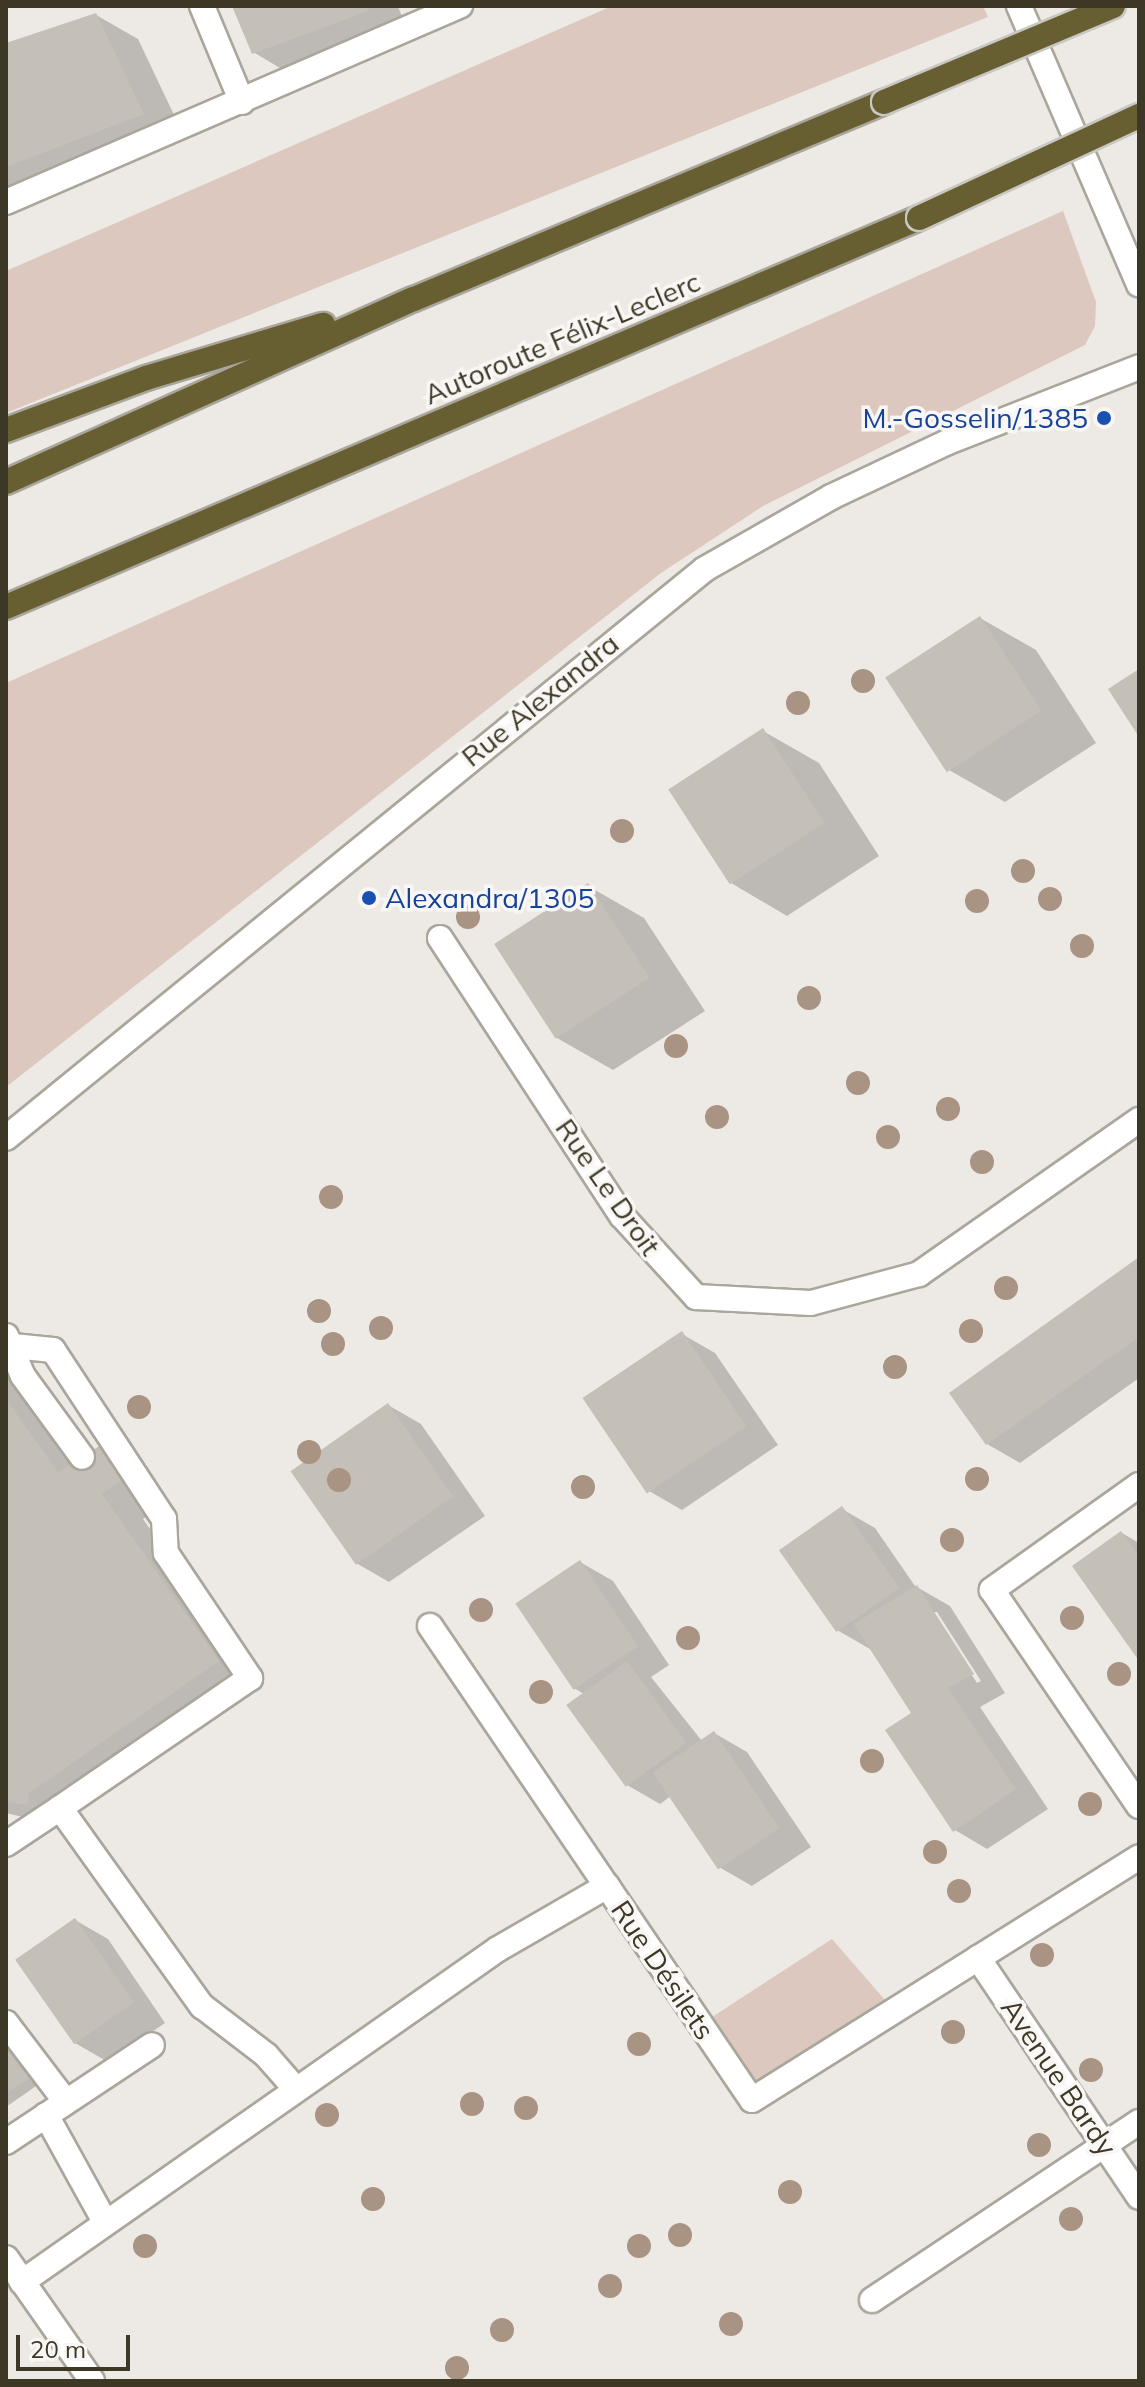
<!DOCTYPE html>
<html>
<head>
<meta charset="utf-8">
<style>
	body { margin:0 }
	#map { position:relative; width:1145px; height:2387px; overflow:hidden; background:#ede9e4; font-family:Mulish,sans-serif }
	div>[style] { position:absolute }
	.green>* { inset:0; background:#dcc8bf }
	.shadow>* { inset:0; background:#0003 }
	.building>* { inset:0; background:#c4bfb7; transform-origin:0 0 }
	.roads { filter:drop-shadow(2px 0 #aaa69b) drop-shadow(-2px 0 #aaa69b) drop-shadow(0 2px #aaa69b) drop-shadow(0 -2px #aaa69b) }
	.minor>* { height:24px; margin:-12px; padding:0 12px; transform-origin:12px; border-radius:12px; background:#fff }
	.highway>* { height:24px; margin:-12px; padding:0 12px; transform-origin:12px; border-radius:12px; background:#675f32 }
	.bridges { filter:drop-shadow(2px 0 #c9c7c2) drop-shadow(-2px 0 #c9c7c2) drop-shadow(0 2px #c9c7c2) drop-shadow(0 -2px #c9c7c2) }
	.highway-bridge>* { height:24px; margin:-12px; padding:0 12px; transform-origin:12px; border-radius:12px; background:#675f32 }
	.trees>* { width:24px; height:24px; margin:-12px; border-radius:50%; background:#a99382 }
	.dots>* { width:22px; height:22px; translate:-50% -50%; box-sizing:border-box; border:4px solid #f9f7f5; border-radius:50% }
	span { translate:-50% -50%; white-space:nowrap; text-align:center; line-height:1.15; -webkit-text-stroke:7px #f9f7f5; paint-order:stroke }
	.street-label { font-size:28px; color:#3d3825 }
	.transit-label { font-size:28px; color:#164399 }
	.right { translate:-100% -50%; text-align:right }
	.left { translate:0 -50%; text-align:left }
	.frame { position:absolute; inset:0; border:8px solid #3d3825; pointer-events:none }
	.scale { position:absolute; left:16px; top:2335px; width:114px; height:36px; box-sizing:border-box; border:4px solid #3d3825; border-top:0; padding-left:10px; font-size:24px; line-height:28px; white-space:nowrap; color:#3d3825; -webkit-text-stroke:6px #f9f7f5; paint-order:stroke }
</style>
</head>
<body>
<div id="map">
	<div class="green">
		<div style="clip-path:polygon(612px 6px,983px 6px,988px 17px,6px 413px,6px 271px)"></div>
		<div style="clip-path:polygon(1063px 211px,1096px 302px,1095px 326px,1085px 345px,763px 506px,661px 573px,6px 1087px,6px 683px)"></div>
		<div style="clip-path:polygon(832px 1939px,891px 2007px,776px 2093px,731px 2072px,700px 2025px)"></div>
	</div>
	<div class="shadow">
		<div style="clip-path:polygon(234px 6px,398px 6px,409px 35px,295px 77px,253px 52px)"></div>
		<div style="clip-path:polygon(96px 15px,138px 39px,185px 138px,6px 191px,6px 45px)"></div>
		<div style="clip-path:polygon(980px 618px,1036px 650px,1096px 743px,1005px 802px,949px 770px)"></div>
		<div style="clip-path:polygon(763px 731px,819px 763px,879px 856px,787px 916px,731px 883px)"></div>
		<div style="clip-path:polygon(588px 886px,644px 918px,705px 1011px,613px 1070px,557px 1038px)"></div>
		<div style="clip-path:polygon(1139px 1260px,1139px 1378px,1020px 1463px,987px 1444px)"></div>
		<div style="clip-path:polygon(682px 1334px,715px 1353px,778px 1445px,682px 1510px,649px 1491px)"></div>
		<div style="clip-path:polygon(6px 1367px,75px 1464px,101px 1447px,165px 1504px,143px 1519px,260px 1685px,71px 1817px,69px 1828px,6px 1813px)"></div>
		<div style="clip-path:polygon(388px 1405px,421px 1424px,485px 1516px,389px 1582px,356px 1563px)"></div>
		<div style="clip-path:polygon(evenodd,842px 1509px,875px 1528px,915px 1586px,950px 1606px,1005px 1693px,980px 1707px,1048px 1809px,987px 1849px,955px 1830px,914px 1714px,870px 1649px,837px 1630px,842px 1509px,932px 1612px,937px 1612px,981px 1681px,977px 1683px,932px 1612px)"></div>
		<div style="clip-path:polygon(1122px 1533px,1139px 1543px,1139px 1657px)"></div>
		<div style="clip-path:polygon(580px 1562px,613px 1581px,669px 1665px,651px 1677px,702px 1741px,714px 1733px,747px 1752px,811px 1847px,752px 1886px,719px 1867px,671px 1796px,660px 1804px,627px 1785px,584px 1694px,574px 1688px)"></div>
		<div style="clip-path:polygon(75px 1920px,108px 1939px,165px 2023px,108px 2062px,75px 2043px)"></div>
		<div style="clip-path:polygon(6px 2036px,39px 2084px,6px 2107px)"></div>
	</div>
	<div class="building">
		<div style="clip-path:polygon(232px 6px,366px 6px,368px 11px,252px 54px)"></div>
		<div style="clip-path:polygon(96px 13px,144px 114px,6px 167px,6px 43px)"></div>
		<div style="left:980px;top:616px;width:113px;height:113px;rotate:57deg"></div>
		<div style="clip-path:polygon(1139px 669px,1139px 737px,1108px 689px)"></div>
		<div style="left:763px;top:728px;width:113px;height:113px;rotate:57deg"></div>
		<div style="left:588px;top:883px;width:113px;height:112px;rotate:57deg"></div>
		<div style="clip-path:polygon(1139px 1257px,1139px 1337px,986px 1445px,949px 1393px)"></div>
		<div style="left:682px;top:1331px;width:115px;height:120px;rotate:56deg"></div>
		<div style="clip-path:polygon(6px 1399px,58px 1472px,101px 1445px,124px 1479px,102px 1494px,219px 1661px,29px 1793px,27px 1805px,6px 1802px)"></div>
		<div style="left:388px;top:1403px;width:114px;height:119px;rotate:55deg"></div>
		<div style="left:842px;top:1506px;width:100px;height:77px;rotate:55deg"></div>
		<div style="clip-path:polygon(1121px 1531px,1139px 1556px,1139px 1661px,1072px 1566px)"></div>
		<div style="left:580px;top:1560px;width:104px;height:78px;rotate:56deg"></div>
		<div style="clip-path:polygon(917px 1585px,974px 1674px,948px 1688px,1016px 1789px,953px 1832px,885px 1730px,911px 1713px,854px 1624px)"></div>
		<div style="left:627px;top:1661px;width:101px;height:75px;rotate:54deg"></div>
		<div style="left:714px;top:1731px;width:117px;height:74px;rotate:56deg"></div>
		<div style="left:75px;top:1918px;width:103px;height:73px;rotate:55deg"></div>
		<div style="clip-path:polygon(6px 2042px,30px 2078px,6px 2094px)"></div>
	</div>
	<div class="roads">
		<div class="minor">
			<div style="left:202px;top:6px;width:104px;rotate:67.4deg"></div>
			<div style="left:1019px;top:6px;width:303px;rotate:66.7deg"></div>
			<div style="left:6px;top:202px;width:495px;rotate:-23.4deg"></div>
			<div style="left:440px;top:938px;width:332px;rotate:56.8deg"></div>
			<div style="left:622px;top:1216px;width:110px;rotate:47.6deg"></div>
			<div style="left:696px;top:1297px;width:115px;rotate:3deg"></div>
			<div style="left:811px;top:1303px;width:112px;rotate:-15deg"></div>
			<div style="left:919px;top:1274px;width:269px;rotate:-35deg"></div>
			<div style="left:6px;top:1138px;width:901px;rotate:-39.15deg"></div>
			<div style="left:705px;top:569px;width:145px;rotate:-29.7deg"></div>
			<div style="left:831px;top:497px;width:129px;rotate:-25.2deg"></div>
			<div style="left:948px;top:442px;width:205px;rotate:-21.4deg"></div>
			<div style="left:6px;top:1336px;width:43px;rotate:67deg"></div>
			<div style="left:23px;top:1376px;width:100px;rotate:53.9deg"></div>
			<div style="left:13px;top:1346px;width:40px;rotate:5.7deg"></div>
			<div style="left:53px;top:1350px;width:202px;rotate:56.7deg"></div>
			<div style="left:164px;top:1519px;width:34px;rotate:87deg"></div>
			<div style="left:166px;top:1553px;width:151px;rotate:56.1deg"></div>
			<div style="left:250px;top:1678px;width:230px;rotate:145.6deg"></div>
			<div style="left:1139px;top:1485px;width:181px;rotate:144.5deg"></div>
			<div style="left:992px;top:1590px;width:261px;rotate:55.8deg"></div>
			<div style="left:430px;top:1626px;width:315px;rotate:55.8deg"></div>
			<div style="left:6px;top:1844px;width:65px;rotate:-33.7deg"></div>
			<div style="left:60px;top:1808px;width:244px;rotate:54.4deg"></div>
			<div style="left:202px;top:2006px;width:81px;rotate:37.4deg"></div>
			<div style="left:266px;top:2055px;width:43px;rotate:48.8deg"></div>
			<div style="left:978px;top:1958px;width:288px;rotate:56deg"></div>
			<div style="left:6px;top:2023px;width:99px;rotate:52.8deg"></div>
			<div style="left:46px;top:2115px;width:122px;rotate:61.1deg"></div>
			<div style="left:6px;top:2142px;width:175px;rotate:-33.6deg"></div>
			<div style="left:6px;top:2258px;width:150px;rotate:55deg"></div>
			<div style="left:22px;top:2282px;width:581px;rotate:-34.98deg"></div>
			<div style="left:498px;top:1949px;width:126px;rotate:-30deg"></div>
			<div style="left:607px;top:1886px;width:258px;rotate:55.9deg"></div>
			<div style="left:752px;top:2100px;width:457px;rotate:-32.1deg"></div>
			<div style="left:872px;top:2300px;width:321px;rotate:-33.7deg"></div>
		</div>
		<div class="highway">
			<div style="left:6px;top:430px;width:149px;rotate:-20.4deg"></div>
			<div style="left:146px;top:378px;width:185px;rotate:-16.7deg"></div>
			<div style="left:6px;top:482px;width:447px;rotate:-24.2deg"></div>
			<div style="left:414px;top:299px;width:510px;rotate:-22.74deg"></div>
			<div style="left:6px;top:607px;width:992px;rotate:-23.08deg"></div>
		</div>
	</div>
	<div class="bridges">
		<div class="highway-bridge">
			<div style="left:884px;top:102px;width:248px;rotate:-22.7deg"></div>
			<div style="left:919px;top:218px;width:242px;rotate:-24.9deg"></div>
		</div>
	</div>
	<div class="trees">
		<div style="left:863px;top:681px"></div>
		<div style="left:798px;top:703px"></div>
		<div style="left:622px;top:831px"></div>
		<div style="left:1023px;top:871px"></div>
		<div style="left:1050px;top:899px"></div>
		<div style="left:977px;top:901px"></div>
		<div style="left:468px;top:917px"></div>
		<div style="left:1082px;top:946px"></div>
		<div style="left:809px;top:998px"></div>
		<div style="left:676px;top:1046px"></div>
		<div style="left:858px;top:1083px"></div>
		<div style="left:948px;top:1109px"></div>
		<div style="left:717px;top:1117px"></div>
		<div style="left:888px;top:1137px"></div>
		<div style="left:982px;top:1162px"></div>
		<div style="left:331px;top:1197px"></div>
		<div style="left:1006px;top:1288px"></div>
		<div style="left:319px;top:1311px"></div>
		<div style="left:381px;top:1328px"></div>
		<div style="left:971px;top:1331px"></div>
		<div style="left:333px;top:1344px"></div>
		<div style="left:895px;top:1367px"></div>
		<div style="left:139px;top:1407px"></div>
		<div style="left:309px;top:1452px"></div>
		<div style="left:977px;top:1479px"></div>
		<div style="left:339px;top:1480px"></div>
		<div style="left:583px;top:1487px"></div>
		<div style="left:952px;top:1540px"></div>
		<div style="left:481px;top:1610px"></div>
		<div style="left:1072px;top:1618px"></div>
		<div style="left:688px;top:1638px"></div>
		<div style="left:1119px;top:1674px"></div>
		<div style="left:541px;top:1692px"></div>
		<div style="left:872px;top:1761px"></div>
		<div style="left:1090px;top:1804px"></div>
		<div style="left:935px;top:1852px"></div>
		<div style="left:959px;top:1891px"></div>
		<div style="left:1042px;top:1955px"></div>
		<div style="left:953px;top:2032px"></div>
		<div style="left:639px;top:2044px"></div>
		<div style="left:1091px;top:2070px"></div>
		<div style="left:472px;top:2104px"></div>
		<div style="left:526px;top:2108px"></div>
		<div style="left:327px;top:2115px"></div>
		<div style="left:1039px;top:2145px"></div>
		<div style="left:790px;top:2192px"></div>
		<div style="left:373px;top:2199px"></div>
		<div style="left:1071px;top:2219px"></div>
		<div style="left:680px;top:2235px"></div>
		<div style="left:145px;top:2246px"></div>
		<div style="left:639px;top:2246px"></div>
		<div style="left:610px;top:2286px"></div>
		<div style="left:731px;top:2324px"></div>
		<div style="left:502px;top:2330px"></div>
		<div style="left:457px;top:2368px"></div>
	</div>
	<div class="dots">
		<div style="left:1104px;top:418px;background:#1a4fb4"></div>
		<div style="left:369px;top:898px;background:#1a4fb4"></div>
	</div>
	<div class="street-label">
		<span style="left:562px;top:338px;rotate:-23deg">Autoroute Félix-Leclerc</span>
		<span style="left:540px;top:700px;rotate:-39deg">Rue Alexandra</span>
		<span style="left:608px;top:1187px;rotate:55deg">Rue Le Droit</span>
		<span style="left:663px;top:1970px;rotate:56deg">Rue Désilets</span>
		<span style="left:1059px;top:2077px;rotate:56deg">Avenue Bardy</span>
	</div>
	<div class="transit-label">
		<span class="right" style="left:1088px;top:418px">M.-Gosselin/1385</span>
		<span class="left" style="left:385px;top:898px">Alexandra/1305</span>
	</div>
	<div class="frame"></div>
	<div class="scale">20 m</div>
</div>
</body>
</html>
